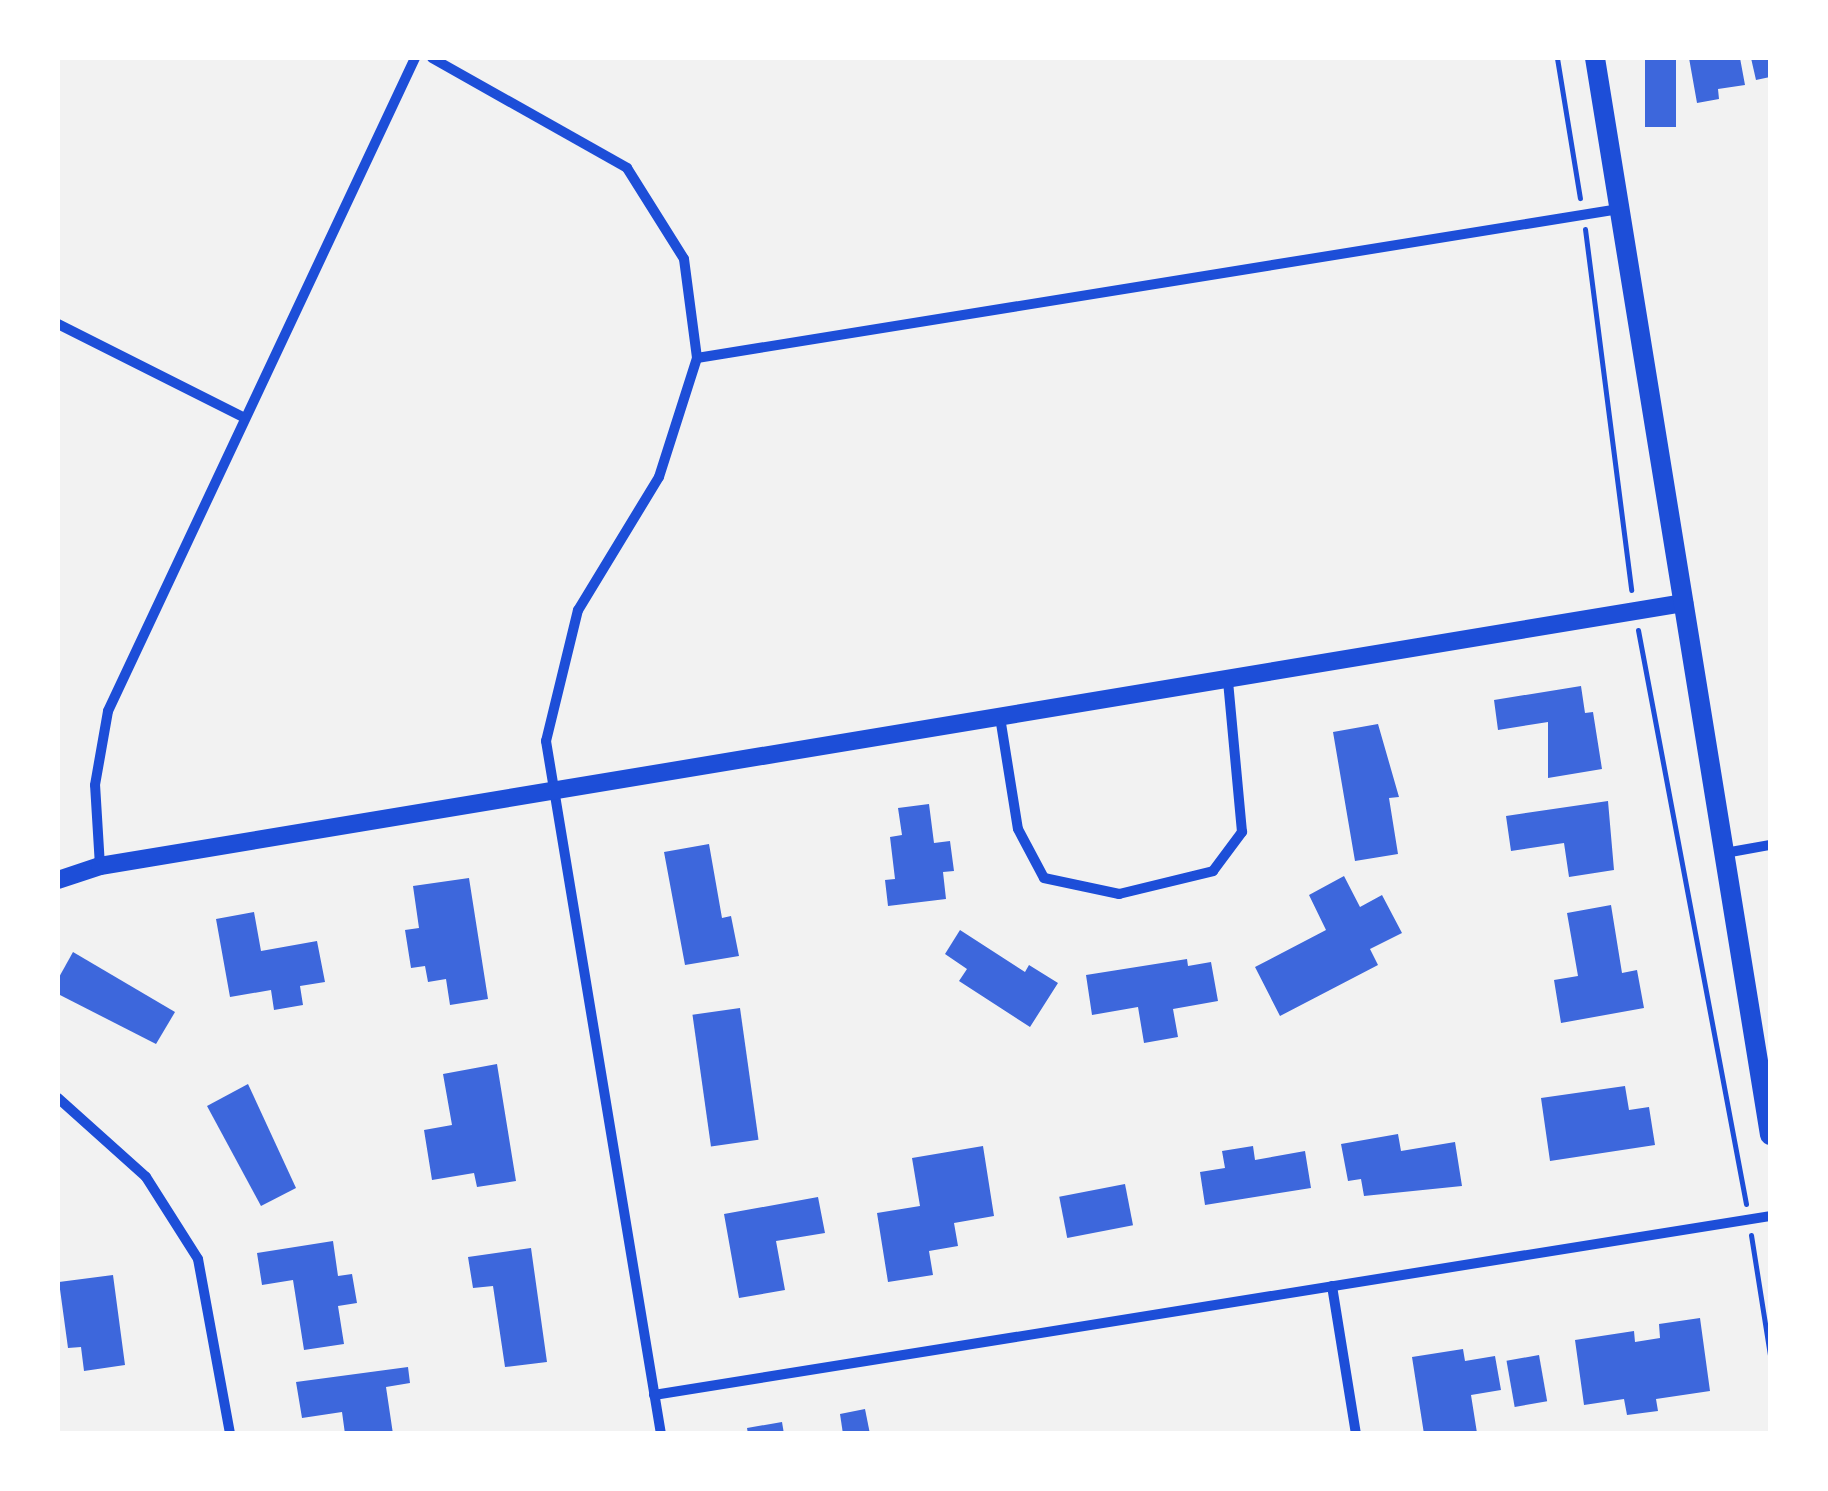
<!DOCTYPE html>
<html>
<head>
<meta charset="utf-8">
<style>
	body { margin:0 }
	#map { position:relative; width:1828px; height:1491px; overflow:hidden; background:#f2f2f2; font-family:Quicksand,sans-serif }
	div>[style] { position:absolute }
	.building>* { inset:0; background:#3d67dc; transform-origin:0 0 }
	.path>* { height:5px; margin:-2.5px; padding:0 2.5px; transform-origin:2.5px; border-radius:2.5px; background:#1d4ed8 }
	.minor>* { height:10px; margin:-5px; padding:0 5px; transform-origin:5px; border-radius:5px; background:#1d4ed8 }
	.tertiary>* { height:18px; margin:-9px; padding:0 9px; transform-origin:9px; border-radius:9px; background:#1d4ed8 }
	.secondary>* { height:20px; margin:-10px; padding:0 10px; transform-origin:10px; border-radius:10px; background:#1d4ed8 }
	span { translate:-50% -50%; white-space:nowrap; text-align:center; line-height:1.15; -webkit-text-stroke:8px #fff; paint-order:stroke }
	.frame { position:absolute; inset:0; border:60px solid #fff; pointer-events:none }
</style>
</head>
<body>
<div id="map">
	<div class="building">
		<div style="left:1645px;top:58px;width:31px;height:69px"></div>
		<div style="clip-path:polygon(1689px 58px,1740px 58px,1745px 85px,1718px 89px,1719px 99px,1697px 103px)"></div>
		<div style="clip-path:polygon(1751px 58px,1770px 58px,1770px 77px,1756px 80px)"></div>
		<div style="clip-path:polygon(1581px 686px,1585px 713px,1593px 712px,1602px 769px,1548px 778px,1548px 722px,1498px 730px,1494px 700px)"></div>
		<div style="clip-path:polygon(1378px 724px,1399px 797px,1389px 798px,1398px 854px,1355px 861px,1333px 732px)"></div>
		<div style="clip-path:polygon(1608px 801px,1614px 870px,1569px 877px,1564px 843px,1511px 851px,1506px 816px)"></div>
		<div style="clip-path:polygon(929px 804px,934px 843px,950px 841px,954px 871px,943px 872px,946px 899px,888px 906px,885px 880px,895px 879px,890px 837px,902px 835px,898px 808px)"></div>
		<div style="clip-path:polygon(709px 844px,722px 918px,731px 916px,739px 956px,685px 965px,664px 852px)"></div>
		<div style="clip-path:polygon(1344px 876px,1360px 907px,1382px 895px,1402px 933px,1370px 949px,1378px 965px,1280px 1016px,1255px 967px,1326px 930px,1309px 895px)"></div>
		<div style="clip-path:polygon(469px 878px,488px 999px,450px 1005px,446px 979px,428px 982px,425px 966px,411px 968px,405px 930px,419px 928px,413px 886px)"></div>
		<div style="clip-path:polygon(1611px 905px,1622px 973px,1637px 970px,1644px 1008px,1561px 1023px,1554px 980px,1578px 976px,1567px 913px)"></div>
		<div style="clip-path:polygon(254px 912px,261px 951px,317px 941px,325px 982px,300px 986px,303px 1005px,274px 1010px,271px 990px,230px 997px,216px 919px)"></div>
		<div style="clip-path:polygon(960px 930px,1025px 972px,1029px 965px,1058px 983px,1030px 1027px,959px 981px,967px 969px,945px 954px)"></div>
		<div style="clip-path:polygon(73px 952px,175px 1012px,156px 1044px,58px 994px,58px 979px)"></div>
		<div style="clip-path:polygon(1187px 959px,1188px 966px,1211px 962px,1218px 1001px,1173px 1009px,1178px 1037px,1144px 1043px,1138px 1007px,1092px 1015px,1086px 975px)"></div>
		<div style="left:740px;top:1008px;width:133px;height:48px;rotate:82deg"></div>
		<div style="clip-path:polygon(497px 1064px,516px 1181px,477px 1187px,474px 1173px,432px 1180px,424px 1130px,452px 1125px,443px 1074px)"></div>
		<div style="clip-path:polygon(248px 1084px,296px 1188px,261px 1206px,207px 1106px)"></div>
		<div style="clip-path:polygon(1625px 1086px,1629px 1110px,1649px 1107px,1655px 1145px,1550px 1161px,1541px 1098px)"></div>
		<div style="clip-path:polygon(1398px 1134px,1401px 1151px,1455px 1142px,1462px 1186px,1364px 1196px,1361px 1179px,1348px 1181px,1341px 1144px)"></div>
		<div style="clip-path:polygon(983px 1146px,994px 1216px,954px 1223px,958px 1246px,929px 1251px,933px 1275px,888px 1282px,877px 1213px,920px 1206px,912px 1158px)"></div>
		<div style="clip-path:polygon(1253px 1146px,1255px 1160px,1305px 1151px,1311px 1188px,1205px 1205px,1200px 1172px,1225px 1168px,1222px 1151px)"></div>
		<div style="left:1125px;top:1184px;width:42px;height:67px;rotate:79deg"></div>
		<div style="clip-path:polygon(818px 1197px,825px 1233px,776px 1241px,785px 1290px,739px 1298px,724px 1214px)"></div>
		<div style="clip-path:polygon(333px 1241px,338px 1276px,352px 1274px,357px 1303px,338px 1306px,344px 1344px,304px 1350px,293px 1280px,262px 1285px,257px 1253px)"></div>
		<div style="clip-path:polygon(531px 1248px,547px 1362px,505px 1367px,493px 1286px,473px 1288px,468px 1257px)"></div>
		<div style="clip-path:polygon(113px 1275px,125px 1365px,84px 1371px,81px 1347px,68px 1348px,59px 1282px)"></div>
		<div style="clip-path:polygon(1700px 1318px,1710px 1391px,1656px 1399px,1658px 1411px,1627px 1415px,1624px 1399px,1584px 1405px,1575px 1340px,1634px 1331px,1635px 1342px,1660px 1338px,1659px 1324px)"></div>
		<div style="clip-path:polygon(1463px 1349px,1465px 1361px,1495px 1356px,1501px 1390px,1471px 1395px,1477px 1433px,1424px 1434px,1412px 1357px)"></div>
		<div style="left:1539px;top:1355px;width:47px;height:33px;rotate:80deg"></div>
		<div style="clip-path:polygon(408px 1367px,410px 1383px,386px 1387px,393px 1434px,345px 1434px,342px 1412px,302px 1418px,296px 1382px)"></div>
		<div style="clip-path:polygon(865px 1409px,870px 1434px,843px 1434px,840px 1414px)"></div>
		<div style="clip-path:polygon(782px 1422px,784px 1434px,748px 1434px,747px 1428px)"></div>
	</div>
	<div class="path">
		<div style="left:1557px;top:58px;width:142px;rotate:80.7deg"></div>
		<div style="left:1585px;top:229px;width:364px;rotate:82.7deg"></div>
		<div style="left:1638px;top:630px;width:584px;rotate:79.34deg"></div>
		<div style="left:1751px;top:1235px;width:121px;rotate:81deg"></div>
	</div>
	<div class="minor">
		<div style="left:432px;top:58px;width:224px;rotate:29.4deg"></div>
		<div style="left:627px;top:168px;width:107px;rotate:57.9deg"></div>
		<div style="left:684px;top:259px;width:100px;rotate:82.5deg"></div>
		<div style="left:697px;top:358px;width:125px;rotate:107.7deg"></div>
		<div style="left:659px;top:477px;width:156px;rotate:121.3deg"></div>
		<div style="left:578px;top:610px;width:135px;rotate:103.7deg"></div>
		<div style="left:546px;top:741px;width:702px;rotate:80.58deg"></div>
		<div style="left:58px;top:324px;width:209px;rotate:26.7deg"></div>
		<div style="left:697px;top:358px;width:934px;rotate:-9.18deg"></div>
		<div style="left:1000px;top:717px;width:113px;rotate:80.9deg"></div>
		<div style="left:1018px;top:829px;width:55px;rotate:62deg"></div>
		<div style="left:1044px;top:878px;width:77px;rotate:12deg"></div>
		<div style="left:1119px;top:894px;width:97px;rotate:-13.7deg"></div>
		<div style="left:1213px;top:871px;width:49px;rotate:-53.4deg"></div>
		<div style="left:1242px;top:832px;width:153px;rotate:-95.3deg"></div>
		<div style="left:1725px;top:853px;width:46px;rotate:-10.1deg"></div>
		<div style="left:100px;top:866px;width:81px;rotate:-93.5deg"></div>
		<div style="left:95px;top:785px;width:75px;rotate:-80deg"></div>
		<div style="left:108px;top:711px;width:722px;rotate:-64.82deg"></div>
		<div style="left:58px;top:1098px;width:118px;rotate:41.9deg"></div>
		<div style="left:146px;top:1177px;width:97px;rotate:57.6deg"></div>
		<div style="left:198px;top:1259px;width:178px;rotate:79.6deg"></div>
		<div style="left:1332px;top:1286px;width:150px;rotate:80.8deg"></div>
		<div style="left:654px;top:1395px;width:1130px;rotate:-9.11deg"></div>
	</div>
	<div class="tertiary">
		<div style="left:58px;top:880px;width:44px;rotate:-18.4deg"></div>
		<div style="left:100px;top:866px;width:1606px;rotate:-9.43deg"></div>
	</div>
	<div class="secondary">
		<div style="left:1595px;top:58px;width:1091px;rotate:80.77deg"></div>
	</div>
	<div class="frame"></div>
</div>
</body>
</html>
